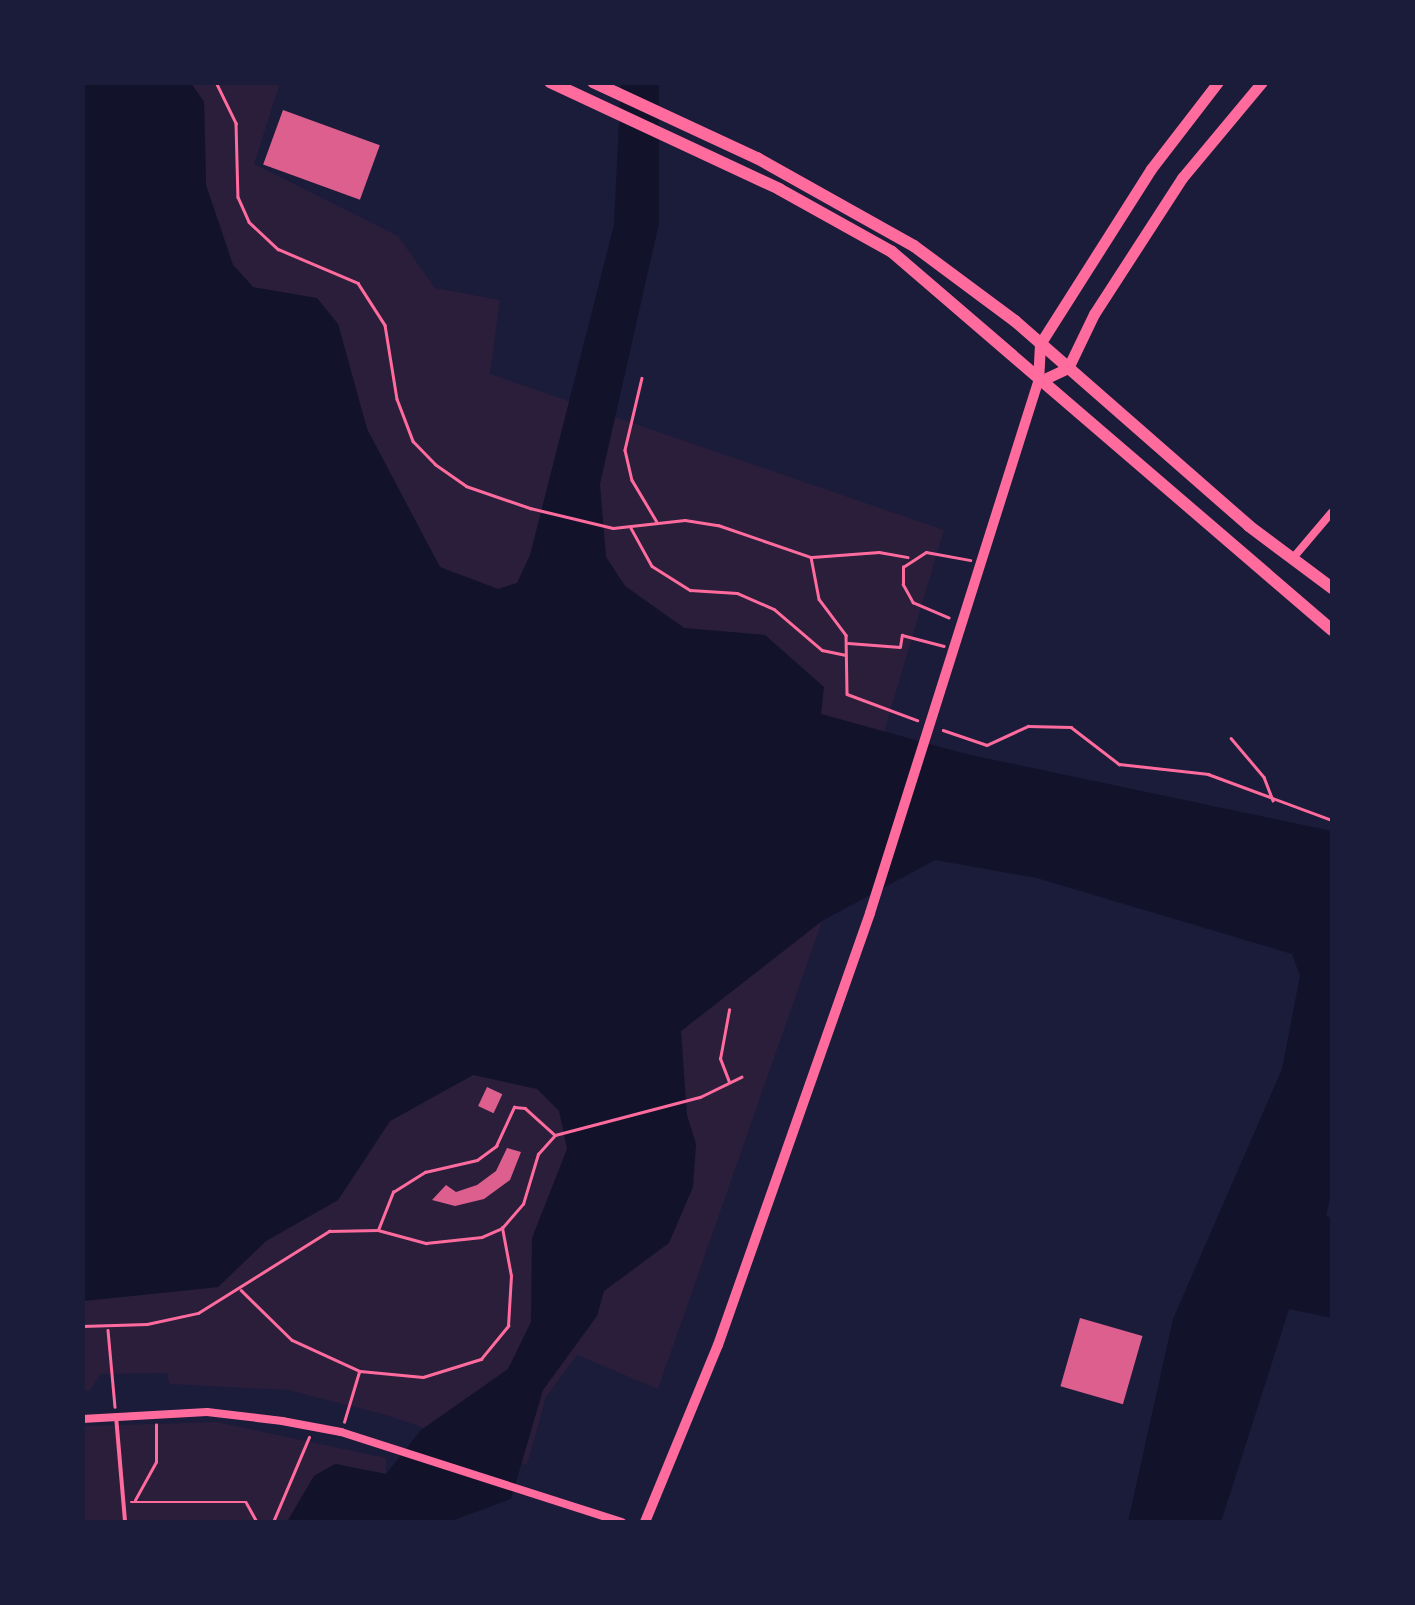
<!DOCTYPE html>
<html>
<head>
<meta charset="utf-8">
<style>
	body { margin:0 }
	#map { position:relative; width:1415px; height:1605px; overflow:hidden; background:#1b1b3a; font-family:"Archivo Narrow",sans-serif }
	div>[style] { position:absolute }
	.green>* { inset:0; background:#2a1e3b }
	.water>* { inset:0; background:#12122b }
	.building>* { inset:0; background:#dd5f8e; transform-origin:0 0 }
	.path>* { height:2.5px; margin:-1.25px; padding:0 1.25px; transform-origin:1.25px; border-radius:1.25px; background:#ff6b9d }
	.service>* { height:4px; margin:-2px; padding:0 2px; transform-origin:2px; border-radius:2px; background:#ff6b9d }
	.minor>* { height:8px; margin:-4px; padding:0 4px; transform-origin:4px; border-radius:4px; background:#ff6b9d }
	.tertiary>* { height:10px; margin:-5px; padding:0 5px; transform-origin:5px; border-radius:5px; background:#ff6b9d }
	.secondary>* { height:11px; margin:-5.5px; padding:0 5.5px; transform-origin:5.5px; border-radius:5.5px; background:#ff6b9d }
	.primary>* { height:12px; margin:-6px; padding:0 6px; transform-origin:6px; border-radius:6px; background:#ff6b9d }
	span { translate:-50% -50%; white-space:nowrap; text-align:center; line-height:1.15; -webkit-text-stroke:10px #1b1b3a; paint-order:stroke }
	.frame { position:absolute; inset:0; border:85px solid #1b1b3a; pointer-events:none }
</style>
</head>
<body>
<div id="map">
	<div class="green">
		<div style="clip-path:polygon(191px 83px,280px 83px,254px 164px,398px 236px,435px 288px,500px 300px,490px 374px,944px 530px,884px 732px,820px 714px,766px 635px,684px 628px,625px 586px,606px 557px,498px 589px,440px 568px,367px 429px,338px 324px,253px 287px,233px 265px,206px 185px,204px 102px)"></div>
		<div style="clip-path:polygon(822px 921px,658px 1389px,577px 1355px,546px 1397px,527px 1465px,390px 1416px,288px 1390px,169px 1384px,167px 1373px,101px 1374px,90px 1390px,83px 1390px,83px 1301px,218px 1287px,266px 1241px,338px 1200px,390px 1121px,473px 1075px,681px 1031px)"></div>
		<div style="clip-path:polygon(217px 1422px,386px 1458px,386px 1474px,336px 1464px,314px 1476px,287px 1522px,83px 1522px,83px 1426px)"></div>
	</div>
	<div class="water">
		<div style="clip-path:polygon(83px 83px,191px 83px,204px 102px,206px 185px,233px 265px,253px 287px,317px 298px,338px 324px,367px 429px,440px 567px,498px 589px,517px 583px,530px 555px,614px 225px,621px 83px,659px 83px,659px 223px,600px 484px,606px 557px,625px 586px,684px 628px,765px 635px,824px 687px,821px 714px,966px 754px,1332px 831px,1332px 1192px,1326px 1215px,1332px 1219px,1332px 1318px,1289px 1309px,1221px 1522px,1128px 1522px,1173px 1319px,1282px 1069px,1300px 976px,1292px 954px,1037px 878px,935px 860px,822px 921px,681px 1031px,687px 1115px,696px 1144px,693px 1187px,669px 1243px,604px 1291px,597px 1316px,543px 1390px,511px 1499px,449px 1522px,287px 1522px,314px 1476px,335px 1464px,386px 1474px,421px 1430px,508px 1369px,531px 1322px,532px 1238px,567px 1149px,559px 1111px,537px 1089px,473px 1075px,390px 1121px,338px 1200px,266px 1241px,218px 1287px,83px 1301px)"></div>
	</div>
	<div class="building">
		<div style="left:283px;top:110px;width:103px;height:58px;rotate:20deg"></div>
		<div style="left:487px;top:1087px;width:17px;height:21px;rotate:25deg"></div>
		<div style="clip-path:polygon(507px 1148px,521px 1152px,510px 1180px,484px 1199px,455px 1206px,432px 1200px,446px 1185px,456px 1192px,477px 1185px,496px 1171px)"></div>
		<div style="left:1080px;top:1318px;width:65px;height:71px;rotate:16deg"></div>
	</div>
	<div class="path">
		<div style="left:216px;top:82px;width:46px;rotate:64deg"></div>
		<div style="left:236px;top:123px;width:74px;rotate:88.5deg"></div>
		<div style="left:238px;top:197px;width:27px;rotate:66deg"></div>
		<div style="left:249px;top:222px;width:40px;rotate:43deg"></div>
		<div style="left:278px;top:249px;width:87px;rotate:23deg"></div>
		<div style="left:358px;top:283px;width:50px;rotate:57.3deg"></div>
		<div style="left:385px;top:325px;width:75px;rotate:80.8deg"></div>
		<div style="left:397px;top:399px;width:45px;rotate:69.1deg"></div>
		<div style="left:413px;top:441px;width:32px;rotate:46deg"></div>
		<div style="left:435px;top:464px;width:38px;rotate:35deg"></div>
		<div style="left:466px;top:486px;width:68px;rotate:19deg"></div>
		<div style="left:530px;top:508px;width:85px;rotate:13.5deg"></div>
		<div style="left:613px;top:528px;width:72px;rotate:-6.3deg"></div>
		<div style="left:685px;top:520px;width:33px;rotate:9deg"></div>
		<div style="left:718px;top:525px;width:98px;rotate:19deg"></div>
		<div style="left:811px;top:557px;width:43px;rotate:79.2deg"></div>
		<div style="left:819px;top:599px;width:45px;rotate:53.1deg"></div>
		<div style="left:846px;top:635px;width:59px;rotate:89deg"></div>
		<div style="left:847px;top:694px;width:75px;rotate:20.4deg"></div>
		<div style="left:642px;top:378px;width:74px;rotate:103.3deg"></div>
		<div style="left:625px;top:450px;width:31px;rotate:77deg"></div>
		<div style="left:632px;top:480px;width:49px;rotate:59.2deg"></div>
		<div style="left:631px;top:528px;width:43px;rotate:61.1deg"></div>
		<div style="left:652px;top:566px;width:45px;rotate:32.3deg"></div>
		<div style="left:690px;top:590px;width:47px;rotate:3.7deg"></div>
		<div style="left:737px;top:593px;width:40px;rotate:23.4deg"></div>
		<div style="left:774px;top:609px;width:63px;rotate:40.5deg"></div>
		<div style="left:822px;top:650px;width:24px;rotate:12deg"></div>
		<div style="left:812px;top:557px;width:67px;rotate:-4.3deg"></div>
		<div style="left:879px;top:552px;width:29px;rotate:10deg"></div>
		<div style="left:949px;top:618px;width:39px;rotate:-157deg"></div>
		<div style="left:913px;top:603px;width:21px;rotate:-119deg"></div>
		<div style="left:903px;top:585px;width:18px;rotate:-90deg"></div>
		<div style="left:903px;top:567px;width:27px;rotate:-33deg"></div>
		<div style="left:926px;top:552px;width:45px;rotate:10.3deg"></div>
		<div style="left:848px;top:643px;width:52px;rotate:4.4deg"></div>
		<div style="left:900px;top:647px;width:12px;rotate:-81deg"></div>
		<div style="left:902px;top:635px;width:43px;rotate:14.7deg"></div>
		<div style="left:943px;top:730px;width:46px;rotate:18.8deg"></div>
		<div style="left:987px;top:745px;width:45px;rotate:-24.9deg"></div>
		<div style="left:1028px;top:726px;width:43px;rotate:1.3deg"></div>
		<div style="left:1071px;top:727px;width:61px;rotate:37.6deg"></div>
		<div style="left:1119px;top:764px;width:90px;rotate:6.4deg"></div>
		<div style="left:1208px;top:774px;width:132px;rotate:20.4deg"></div>
		<div style="left:1231px;top:738px;width:51px;rotate:49.8deg"></div>
		<div style="left:1264px;top:777px;width:25px;rotate:69deg"></div>
		<div style="left:729px;top:1082px;width:25px;rotate:-111deg"></div>
		<div style="left:720px;top:1059px;width:50px;rotate:-79.6deg"></div>
		<div style="left:378px;top:1230px;width:41px;rotate:-68.5deg"></div>
		<div style="left:393px;top:1192px;width:38px;rotate:-32deg"></div>
		<div style="left:425px;top:1172px;width:53px;rotate:-13deg"></div>
		<div style="left:477px;top:1160px;width:24px;rotate:-36deg"></div>
		<div style="left:496px;top:1146px;width:43px;rotate:-65.2deg"></div>
		<div style="left:514px;top:1107px;width:11px;rotate:5deg"></div>
		<div style="left:525px;top:1108px;width:39px;rotate:42deg"></div>
		<div style="left:241px;top:1290px;width:71px;rotate:44.4deg"></div>
		<div style="left:292px;top:1340px;width:75px;rotate:24.5deg"></div>
		<div style="left:360px;top:1371px;width:63px;rotate:5.4deg"></div>
		<div style="left:423px;top:1377px;width:61px;rotate:-17.2deg"></div>
		<div style="left:481px;top:1359px;width:43px;rotate:-50.7deg"></div>
		<div style="left:508px;top:1326px;width:50px;rotate:-86.6deg"></div>
		<div style="left:511px;top:1276px;width:49px;rotate:-100.6deg"></div>
		<div style="left:82px;top:1326px;width:65px;rotate:-1.8deg"></div>
		<div style="left:147px;top:1324px;width:52px;rotate:-12.2deg"></div>
		<div style="left:198px;top:1313px;width:155px;rotate:-32deg"></div>
		<div style="left:329px;top:1231px;width:49px;rotate:-1.2deg"></div>
		<div style="left:378px;top:1230px;width:50px;rotate:15.2deg"></div>
		<div style="left:426px;top:1243px;width:56px;rotate:-6.1deg"></div>
		<div style="left:482px;top:1237px;width:22px;rotate:-24deg"></div>
		<div style="left:502px;top:1228px;width:32px;rotate:-49deg"></div>
		<div style="left:523px;top:1204px;width:52px;rotate:-73.3deg"></div>
		<div style="left:538px;top:1154px;width:25px;rotate:-48deg"></div>
		<div style="left:555px;top:1135px;width:150px;rotate:-14.7deg"></div>
		<div style="left:700px;top:1097px;width:46px;rotate:-26deg"></div>
		<div style="left:108px;top:1330px;width:77px;rotate:84.8deg"></div>
		<div style="left:344px;top:1422px;width:52px;rotate:-73.3deg"></div>
		<div style="left:135px;top:1500px;width:43px;rotate:-61.1deg"></div>
		<div style="left:156px;top:1462px;width:37px;rotate:-90deg"></div>
		<div style="left:131px;top:1502px;width:115px"></div>
		<div style="left:246px;top:1502px;width:23px;rotate:61deg"></div>
		<div style="left:273px;top:1522px;width:92px;rotate:-67deg"></div>
	</div>
	<div class="service">
		<div style="left:116px;top:1416px;width:106px;rotate:85.1deg"></div>
	</div>
	<div class="minor">
		<div style="left:1293px;top:558px;width:60px;rotate:-49.7deg"></div>
		<div style="left:82px;top:1419px;width:125px;rotate:-3.2deg"></div>
		<div style="left:207px;top:1412px;width:76px;rotate:6.8deg"></div>
		<div style="left:282px;top:1421px;width:60px;rotate:10.6deg"></div>
		<div style="left:341px;top:1432px;width:295px;rotate:17.8deg"></div>
	</div>
	<div class="tertiary">
		<div style="left:645px;top:1522px;width:191px;rotate:-67.6deg"></div>
		<div style="left:718px;top:1345px;width:458px;rotate:-70.6deg"></div>
		<div style="left:870px;top:913px;width:557px;rotate:-72.44deg"></div>
	</div>
	<div class="secondary">
		<div style="left:1218px;top:82px;width:110px;rotate:127.6deg"></div>
		<div style="left:1151px;top:169px;width:207px;rotate:122.4deg"></div>
		<div style="left:1040px;top:344px;width:38px;rotate:93deg"></div>
		<div style="left:1038px;top:382px;width:33px;rotate:-25deg"></div>
		<div style="left:1068px;top:368px;width:60px;rotate:-64.3deg"></div>
		<div style="left:1094px;top:314px;width:162px;rotate:-57.1deg"></div>
		<div style="left:1182px;top:178px;width:125px;rotate:-50.2deg"></div>
	</div>
	<div class="primary">
		<div style="left:550px;top:82px;width:253px;rotate:25deg"></div>
		<div style="left:779px;top:189px;width:129px;rotate:29.1deg"></div>
		<div style="left:892px;top:252px;width:580px;rotate:40.67deg"></div>
		<div style="left:593px;top:82px;width:181px;rotate:24.9deg"></div>
		<div style="left:757px;top:158px;width:180px;rotate:29.3deg"></div>
		<div style="left:914px;top:246px;width:126px;rotate:36.6deg"></div>
		<div style="left:1015px;top:321px;width:311px;rotate:41.2deg"></div>
		<div style="left:1249px;top:526px;width:104px;rotate:36.8deg"></div>
	</div>
	<div class="frame"></div>
</div>
</body>
</html>
